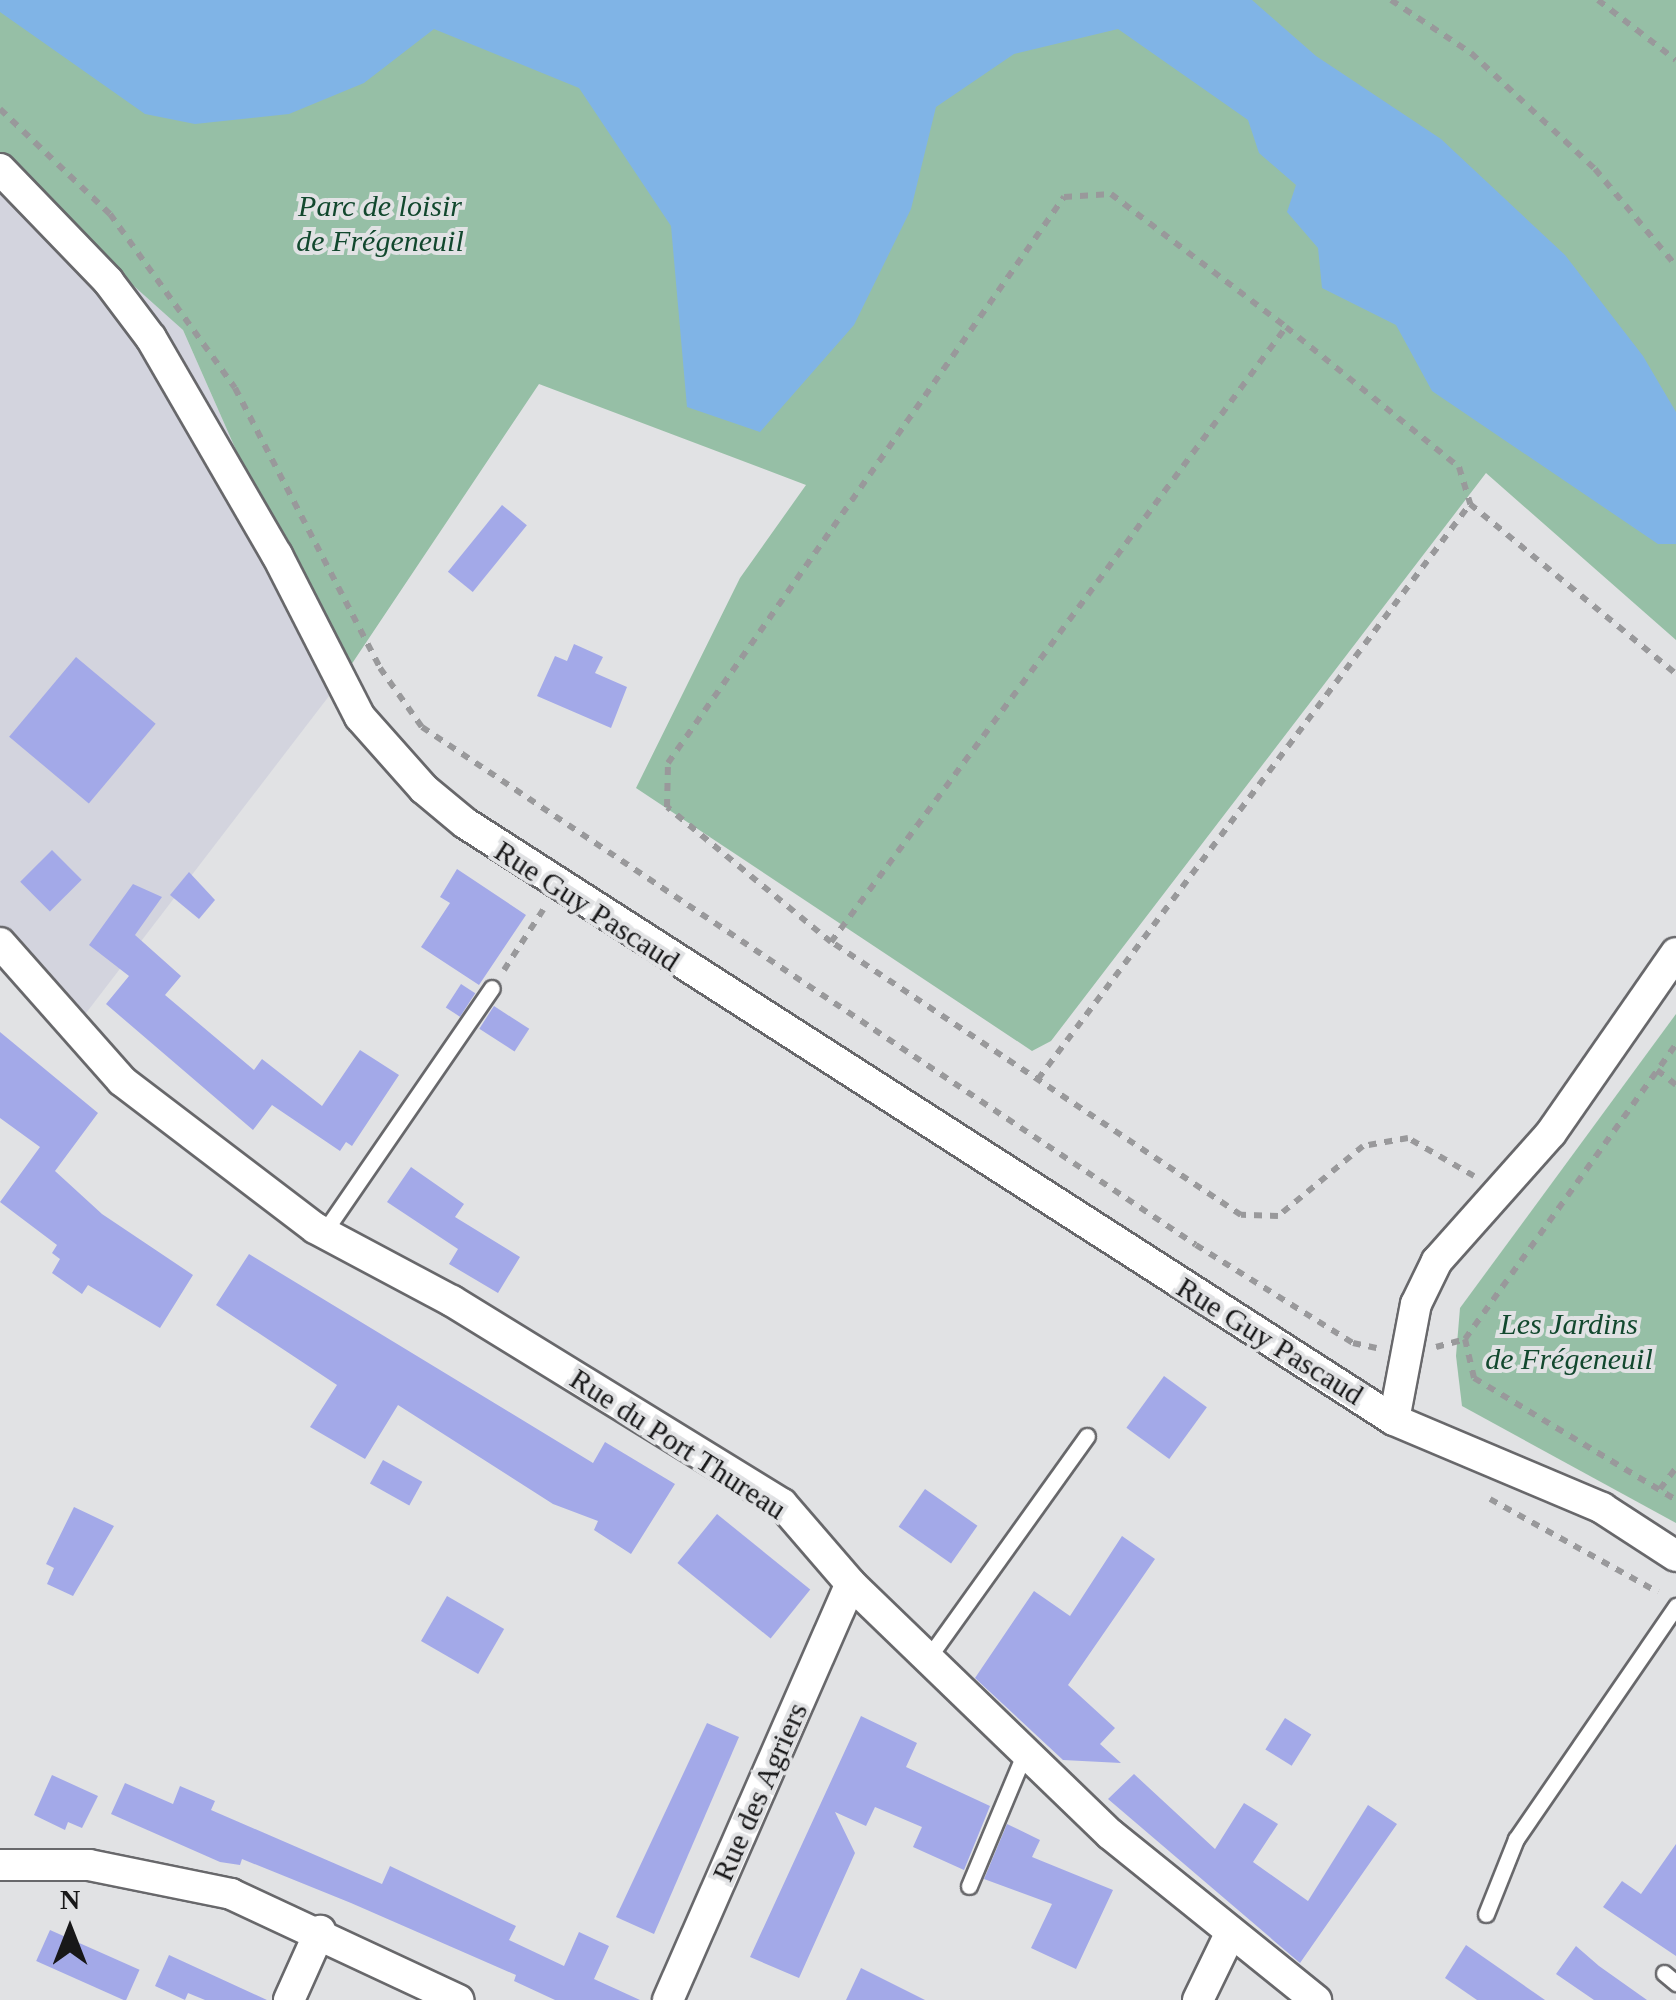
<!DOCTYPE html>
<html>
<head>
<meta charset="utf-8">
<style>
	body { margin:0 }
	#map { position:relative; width:1676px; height:2000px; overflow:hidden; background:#e1e2e4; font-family:"Times New Roman",serif }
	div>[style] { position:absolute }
	.built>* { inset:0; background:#d3d4de }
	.green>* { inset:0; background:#96bfa6 }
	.water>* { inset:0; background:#80b4e6 }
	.building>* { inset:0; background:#a3a9e8; transform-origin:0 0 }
	.path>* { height:6px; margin-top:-3px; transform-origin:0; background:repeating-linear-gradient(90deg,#99999b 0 8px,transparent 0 16px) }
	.roads { filter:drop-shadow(2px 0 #68686b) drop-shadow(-2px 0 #68686b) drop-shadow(0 2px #68686b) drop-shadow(0 -2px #68686b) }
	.service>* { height:15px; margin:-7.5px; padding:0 7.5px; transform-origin:7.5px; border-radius:7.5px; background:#fff }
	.minor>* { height:30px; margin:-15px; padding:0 15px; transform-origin:15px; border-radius:15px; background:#fff }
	span { translate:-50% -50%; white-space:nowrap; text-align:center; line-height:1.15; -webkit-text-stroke:8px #e1e2e4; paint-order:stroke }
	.park-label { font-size:30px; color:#12482e; font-style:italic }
	.street-label { font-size:30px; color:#181819 }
	.north { position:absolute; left:20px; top:1880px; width:100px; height:100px; -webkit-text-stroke:8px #e1e2e4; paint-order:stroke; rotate:0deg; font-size:28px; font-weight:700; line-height:40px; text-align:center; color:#181819 }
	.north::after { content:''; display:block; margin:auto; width:35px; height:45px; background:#181819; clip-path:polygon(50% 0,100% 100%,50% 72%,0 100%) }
</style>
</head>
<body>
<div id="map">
	<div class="built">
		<div style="clip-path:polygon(0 157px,183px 330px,339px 683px,70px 1034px,0 956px)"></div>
	</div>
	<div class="green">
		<div style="clip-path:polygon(0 0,1676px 0,1676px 640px,1486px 473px,1051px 1041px,1032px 1051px,636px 788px,740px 578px,806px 485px,539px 384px,339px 683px,183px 330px,0 166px)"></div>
		<div style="clip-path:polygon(1676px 1014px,1676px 1523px,1462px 1406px,1456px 1356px,1460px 1308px)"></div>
	</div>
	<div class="water">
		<div style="clip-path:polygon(0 0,1252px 0,1316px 56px,1441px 139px,1565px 255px,1643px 356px,1676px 412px,1676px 544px,1658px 544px,1432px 391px,1396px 325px,1322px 288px,1318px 248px,1287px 212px,1296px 185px,1259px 153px,1248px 120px,1118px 29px,1014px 54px,936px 107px,911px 209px,854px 325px,760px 432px,687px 407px,671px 226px,579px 88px,434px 29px,364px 83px,289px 114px,195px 124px,145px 114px,0 12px)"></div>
	</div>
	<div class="building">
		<div style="left:502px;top:505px;width:32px;height:86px;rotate:39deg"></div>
		<div style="clip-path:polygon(574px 644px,603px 657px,595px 673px,627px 687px,611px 728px,537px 696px,555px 656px,567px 661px)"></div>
		<div style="left:76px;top:657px;width:104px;height:104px;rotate:40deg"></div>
		<div style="left:52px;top:850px;width:42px;height:45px;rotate:45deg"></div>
		<div style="clip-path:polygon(457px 869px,526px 915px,479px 985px,421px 947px,450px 903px,440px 897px)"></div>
		<div style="clip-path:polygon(189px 872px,215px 900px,199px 919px,170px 895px)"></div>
		<div style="clip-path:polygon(133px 884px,162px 897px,135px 935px,181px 976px,165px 995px,254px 1070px,262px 1059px,322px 1106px,360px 1050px,399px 1075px,352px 1146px,346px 1142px,340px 1151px,272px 1105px,253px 1130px,106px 1004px,129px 976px,89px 945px)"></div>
		<div style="left:461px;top:984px;width:17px;height:28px;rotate:33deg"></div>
		<div style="left:494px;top:1006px;width:42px;height:27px;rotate:33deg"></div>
		<div style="clip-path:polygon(0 1032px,98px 1113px,55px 1171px,102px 1214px,193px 1275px,160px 1328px,88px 1285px,82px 1294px,52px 1273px,60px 1259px,52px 1253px,57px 1245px,0 1202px,40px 1147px,0 1118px)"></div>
		<div style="clip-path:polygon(411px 1167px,464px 1204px,455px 1217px,520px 1257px,498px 1293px,449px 1264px,458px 1249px,387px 1202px)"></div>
		<div style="clip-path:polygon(249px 1254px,593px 1463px,605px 1442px,675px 1484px,631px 1554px,594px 1530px,598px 1521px,553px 1504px,398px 1405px,365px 1459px,310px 1427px,337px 1385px,216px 1305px)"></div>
		<div style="left:1164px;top:1376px;width:53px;height:64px;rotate:36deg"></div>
		<div style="left:383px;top:1460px;width:45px;height:27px;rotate:29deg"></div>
		<div style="left:925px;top:1489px;width:64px;height:46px;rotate:35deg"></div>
		<div style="clip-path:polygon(74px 1507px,114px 1526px,73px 1596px,47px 1584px,54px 1568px,46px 1564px)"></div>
		<div style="left:717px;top:1514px;width:120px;height:63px;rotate:39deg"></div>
		<div style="clip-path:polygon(1122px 1536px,1155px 1559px,1068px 1685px,1115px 1728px,1100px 1744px,1121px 1763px,1063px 1760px,975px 1678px,1034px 1591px,1070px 1616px)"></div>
		<div style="left:447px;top:1596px;width:66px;height:52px;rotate:30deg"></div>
		<div style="clip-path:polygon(861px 1716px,917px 1743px,906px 1767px,990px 1806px,964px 1870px,913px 1847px,922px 1827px,875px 1807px,866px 1826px,835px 1812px,855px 1853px,799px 1978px,750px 1957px)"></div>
		<div style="left:1285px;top:1718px;width:31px;height:37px;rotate:32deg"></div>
		<div style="clip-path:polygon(707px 1723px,739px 1737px,654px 1934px,616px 1917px)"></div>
		<div style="clip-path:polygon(1134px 1774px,1215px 1849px,1244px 1803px,1278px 1824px,1253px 1862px,1308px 1901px,1368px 1805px,1397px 1824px,1300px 1963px,1108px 1799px)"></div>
		<div style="clip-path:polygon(52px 1775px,98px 1796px,82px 1828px,68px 1822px,65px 1830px,34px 1815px)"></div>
		<div style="clip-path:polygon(125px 1783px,173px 1804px,180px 1786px,215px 1801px,211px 1810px,382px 1884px,390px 1866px,516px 1926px,509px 1940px,564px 1966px,579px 1932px,609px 1946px,594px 1979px,640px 2000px,555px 2000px,514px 1981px,516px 1975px,351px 1903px,242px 1859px,240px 1865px,220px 1862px,111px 1814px)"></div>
		<div style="clip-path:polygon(1007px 1824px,1040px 1840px,1032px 1857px,1113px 1890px,1076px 1969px,1031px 1948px,1052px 1904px,984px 1879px)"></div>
		<div style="clip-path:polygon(1676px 1844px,1676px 1956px,1603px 1907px,1622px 1881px,1641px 1894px)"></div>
		<div style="left:50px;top:1930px;width:98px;height:34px;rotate:24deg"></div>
		<div style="clip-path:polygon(1466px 1945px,1545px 2000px,1477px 2000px,1445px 1978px)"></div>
		<div style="clip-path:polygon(1576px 1946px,1599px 1966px,1647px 2000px,1594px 2000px,1556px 1974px)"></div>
		<div style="clip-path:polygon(169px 1955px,267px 2000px,205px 2000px,188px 1993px,185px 2000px,155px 1986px)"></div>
		<div style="clip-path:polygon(861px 1968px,925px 2000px,846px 2000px)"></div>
	</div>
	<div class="path">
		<div style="left:1391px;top:0;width:96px;rotate:33.5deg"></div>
		<div style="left:1471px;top:53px;width:170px;rotate:43.1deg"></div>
		<div style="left:1595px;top:169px;width:126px;rotate:50.1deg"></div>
		<div style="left:1598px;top:0;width:98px;rotate:37.6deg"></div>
		<div style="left:0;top:109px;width:152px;rotate:43.7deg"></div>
		<div style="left:110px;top:214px;width:214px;rotate:54.3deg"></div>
		<div style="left:235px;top:388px;width:315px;rotate:62.6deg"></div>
		<div style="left:380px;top:668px;width:72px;rotate:54.6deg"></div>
		<div style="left:422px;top:727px;width:931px;rotate:33.79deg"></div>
		<div style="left:1196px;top:1245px;width:185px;rotate:32deg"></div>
		<div style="left:1353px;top:1343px;width:24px;rotate:12deg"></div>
		<div style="left:831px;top:942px;width:765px;rotate:-53.5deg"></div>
		<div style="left:504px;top:970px;width:72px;rotate:-57deg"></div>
		<div style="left:1657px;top:1070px;width:24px;rotate:38deg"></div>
		<div style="left:1038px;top:1079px;width:719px;rotate:-53.08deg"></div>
		<div style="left:1474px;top:1176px;width:76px;rotate:-150.1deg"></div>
		<div style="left:1408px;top:1138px;width:46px;rotate:169.9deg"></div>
		<div style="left:1363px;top:1146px;width:110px;rotate:140.5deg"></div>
		<div style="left:1278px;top:1216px;width:37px;rotate:-178deg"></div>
		<div style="left:1241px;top:1215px;width:493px;rotate:-146.3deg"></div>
		<div style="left:831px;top:942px;width:212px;rotate:-140.5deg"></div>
		<div style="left:667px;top:807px;width:44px;rotate:-88.7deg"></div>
		<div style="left:668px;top:763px;width:691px;rotate:-55.02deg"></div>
		<div style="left:1064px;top:197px;width:47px;rotate:-3.7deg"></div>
		<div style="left:1111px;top:194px;width:220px;rotate:37.2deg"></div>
		<div style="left:1286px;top:327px;width:223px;rotate:39deg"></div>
		<div style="left:1459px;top:467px;width:39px;rotate:73deg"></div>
		<div style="left:1470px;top:504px;width:267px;rotate:39.5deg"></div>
		<div style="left:1465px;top:1339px;width:40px;rotate:77deg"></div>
		<div style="left:1474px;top:1378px;width:236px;rotate:31.1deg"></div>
		<div style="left:1436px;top:1347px;width:30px;rotate:-15deg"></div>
		<div style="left:1465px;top:1339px;width:363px;rotate:-54.4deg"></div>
		<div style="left:1660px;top:1489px;width:26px;rotate:-53deg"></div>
		<div style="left:1490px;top:1499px;width:192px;rotate:29deg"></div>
	</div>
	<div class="roads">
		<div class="service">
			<div style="left:324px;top:1232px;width:296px;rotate:-55.5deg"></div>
			<div style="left:928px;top:1658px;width:273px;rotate:-54.4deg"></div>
			<div style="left:969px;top:1886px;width:145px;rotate:-67.3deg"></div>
			<div style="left:1486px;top:1914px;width:81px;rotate:-68.2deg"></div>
			<div style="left:1516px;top:1839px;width:283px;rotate:-55.5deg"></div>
			<div style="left:1664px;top:1973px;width:16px;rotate:40deg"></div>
		</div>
		<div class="minor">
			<div style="left:0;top:169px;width:156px;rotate:46deg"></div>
			<div style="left:108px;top:281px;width:71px;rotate:53deg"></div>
			<div style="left:151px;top:338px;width:251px;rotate:59.9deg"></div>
			<div style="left:277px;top:555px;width:182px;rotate:62.9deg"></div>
			<div style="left:360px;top:717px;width:96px;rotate:48.4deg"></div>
			<div style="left:424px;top:789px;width:53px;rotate:39.7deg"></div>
			<div style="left:465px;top:823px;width:1104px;rotate:32.73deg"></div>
			<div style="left:1394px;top:1420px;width:226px;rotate:22.9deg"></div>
			<div style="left:1602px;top:1508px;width:88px;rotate:33deg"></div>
			<div style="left:0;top:943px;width:184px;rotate:48.5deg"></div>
			<div style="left:122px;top:1081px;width:243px;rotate:37.3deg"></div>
			<div style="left:315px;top:1228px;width:155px;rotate:28.1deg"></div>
			<div style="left:452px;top:1301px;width:387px;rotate:31.6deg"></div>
			<div style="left:782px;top:1504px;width:106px;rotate:49.2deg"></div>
			<div style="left:851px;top:1584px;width:360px;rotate:44deg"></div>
			<div style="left:1110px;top:1834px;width:265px;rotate:38.9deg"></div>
			<div style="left:1394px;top:1420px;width:118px;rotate:-79.3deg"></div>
			<div style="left:1416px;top:1304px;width:48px;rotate:-64deg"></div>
			<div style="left:1437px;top:1261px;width:171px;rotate:-48.3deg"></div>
			<div style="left:1551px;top:1133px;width:219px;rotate:-55.2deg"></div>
			<div style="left:0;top:1865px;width:89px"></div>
			<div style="left:89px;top:1865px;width:145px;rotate:11.5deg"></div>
			<div style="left:231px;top:1894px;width:251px;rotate:25deg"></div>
			<div style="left:289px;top:2000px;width:76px;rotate:-65.8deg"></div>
			<div style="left:668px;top:2000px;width:454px;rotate:-66.3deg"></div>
			<div style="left:1198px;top:2000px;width:73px;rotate:-64.1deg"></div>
		</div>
	</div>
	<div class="park-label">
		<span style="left:380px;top:223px">Parc de loisir<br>de Frégeneuil</span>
		<span style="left:1569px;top:1341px">Les Jardins<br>de Frégeneuil</span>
	</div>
	<div class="street-label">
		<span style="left:587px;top:906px;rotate:33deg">Rue Guy Pascaud</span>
		<span style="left:1270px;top:1341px;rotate:32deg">Rue Guy Pascaud</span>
		<span style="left:678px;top:1444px;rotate:33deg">Rue du Port Thureau</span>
		<span style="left:760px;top:1792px;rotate:-66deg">Rue des Agriers</span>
	</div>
	<div class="north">N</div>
</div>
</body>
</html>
